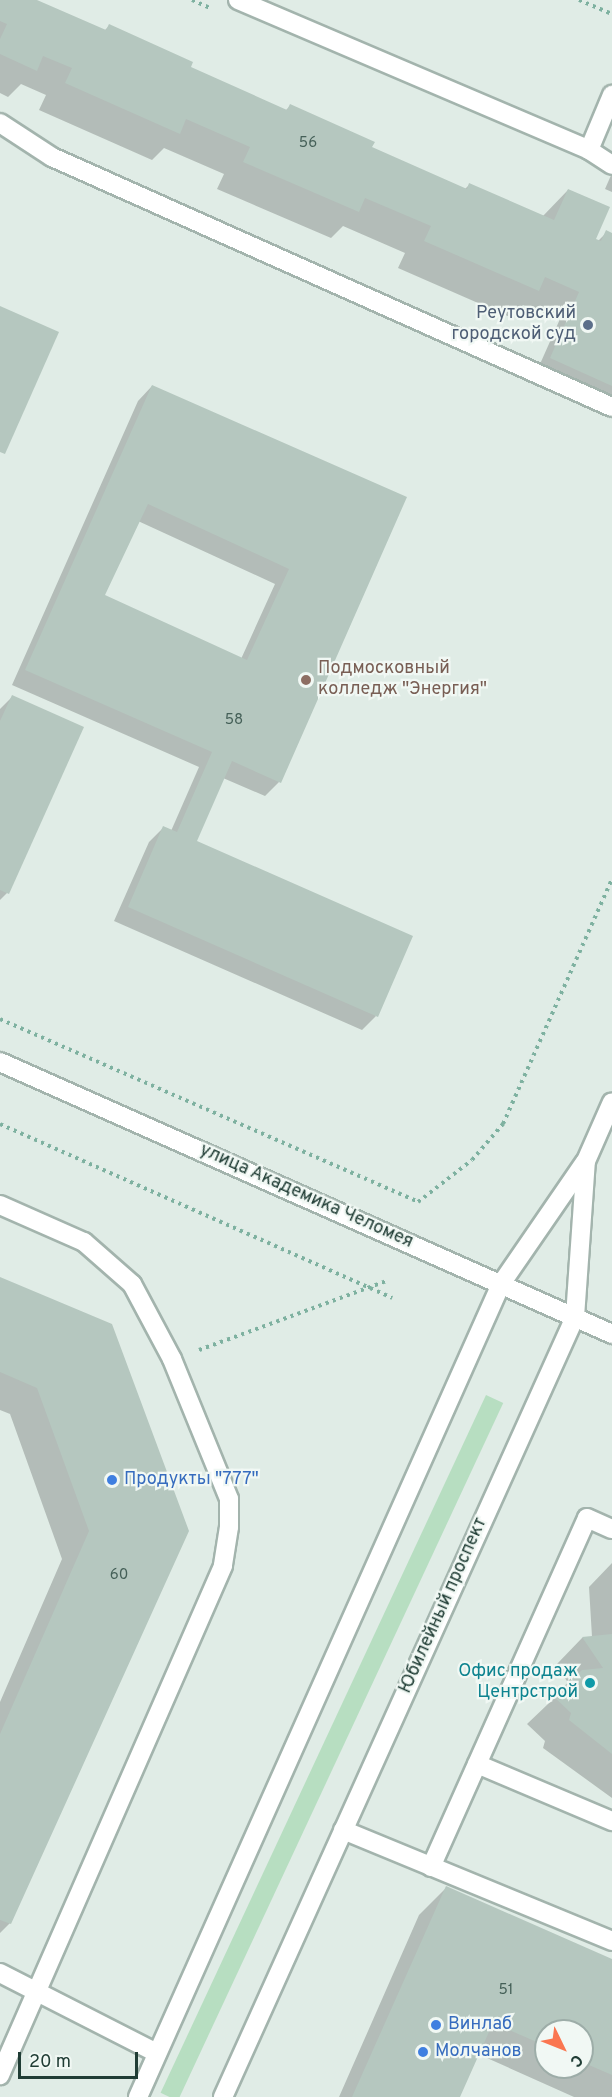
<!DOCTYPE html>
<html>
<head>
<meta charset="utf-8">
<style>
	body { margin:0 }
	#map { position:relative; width:612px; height:2097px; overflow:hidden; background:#e0ece6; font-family:Overpass,sans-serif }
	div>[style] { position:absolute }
	.green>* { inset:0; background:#b7dec1; transform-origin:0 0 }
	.shadow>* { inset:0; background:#0003 }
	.building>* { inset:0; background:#b5c7bf }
	.path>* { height:4px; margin-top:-2px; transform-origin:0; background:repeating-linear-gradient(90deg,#7eb1a0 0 3px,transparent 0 7.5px) }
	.roads { filter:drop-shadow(2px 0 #a3b4ad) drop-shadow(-2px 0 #a3b4ad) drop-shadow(0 2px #a3b4ad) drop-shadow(0 -2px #a3b4ad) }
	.service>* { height:18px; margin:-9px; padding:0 9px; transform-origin:9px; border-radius:9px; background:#fff }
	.tertiary>* { height:18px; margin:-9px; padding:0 9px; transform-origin:9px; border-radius:9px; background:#fff }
	.dots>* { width:16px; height:16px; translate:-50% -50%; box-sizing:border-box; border:3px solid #f1f8f4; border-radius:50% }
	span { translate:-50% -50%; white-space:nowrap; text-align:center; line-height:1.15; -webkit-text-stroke:4.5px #f1f8f4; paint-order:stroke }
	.number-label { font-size:15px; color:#456058 }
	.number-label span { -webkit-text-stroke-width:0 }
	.service-label { font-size:18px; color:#4e5e75 }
	.right { translate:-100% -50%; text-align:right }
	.education-label { font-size:18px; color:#785e54 }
	.left { translate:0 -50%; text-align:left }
	.street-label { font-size:18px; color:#203d35 }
	.shop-label { font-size:18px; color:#366cbe }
	.culture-label { font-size:18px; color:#0d838f }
	.north { position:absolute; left:534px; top:2019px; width:60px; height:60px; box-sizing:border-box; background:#f1f8f4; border:2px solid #9dada8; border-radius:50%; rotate:133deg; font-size:16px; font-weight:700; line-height:24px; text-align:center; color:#203d35 }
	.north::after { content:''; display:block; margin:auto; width:21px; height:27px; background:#fa7650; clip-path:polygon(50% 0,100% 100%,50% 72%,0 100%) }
	.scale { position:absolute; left:18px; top:2052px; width:120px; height:27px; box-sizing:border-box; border:3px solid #203d35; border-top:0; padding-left:8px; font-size:18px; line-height:21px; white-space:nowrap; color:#203d35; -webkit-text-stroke:4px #f1f8f4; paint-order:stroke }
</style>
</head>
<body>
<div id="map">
	<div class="green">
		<div style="left:486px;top:1395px;width:19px;height:770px;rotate:25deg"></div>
	</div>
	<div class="shadow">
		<div style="clip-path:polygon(0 0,34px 0,104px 31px,109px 26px,189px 68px,285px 111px,290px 106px,370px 148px,465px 189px,469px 185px,542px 217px,568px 190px,594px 239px,598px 241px,607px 232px,612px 234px,612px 407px,536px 373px,568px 301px,551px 318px,523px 305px,510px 317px,398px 268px,405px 253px,343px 226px,331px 238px,217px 189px,224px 174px,164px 148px,152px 160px,39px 110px,46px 95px,21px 84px,8px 97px,0 93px)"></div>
		<div style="clip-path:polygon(612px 173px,612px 192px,605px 189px)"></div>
		<div style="clip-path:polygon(evenodd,152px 386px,405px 498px,279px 782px,265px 796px,223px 778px,195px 841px,376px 1016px,362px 1030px,114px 921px,149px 842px,163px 828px,171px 831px,199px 767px,12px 685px,138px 401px,152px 386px,138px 521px,275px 584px,241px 659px,103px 596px,138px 521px)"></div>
		<div style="clip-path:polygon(12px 697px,7px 893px,0 900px,0 709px)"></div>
		<div style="clip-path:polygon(0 1279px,187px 1530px,10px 1923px,0 1933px,0 1702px,62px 1559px,10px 1414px,0 1410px)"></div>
		<div style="clip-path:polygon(612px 1563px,612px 1798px,543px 1748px,545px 1741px,527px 1724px,569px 1684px,556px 1665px,582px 1638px,592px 1637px,589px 1587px)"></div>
		<div style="clip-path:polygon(evenodd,446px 1888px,612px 1961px,612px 2097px,574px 2097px,478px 2054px,459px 2097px,339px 2097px,419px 1915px,446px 1888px,546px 2031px,582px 2031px,582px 2067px,546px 2067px,546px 2031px)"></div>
	</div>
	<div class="building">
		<div style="clip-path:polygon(0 0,37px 0,106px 30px,109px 24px,193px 62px,191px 67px,287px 110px,290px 104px,375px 142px,372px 147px,467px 189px,469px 183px,554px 220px,568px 189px,610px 207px,596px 239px,601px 241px,606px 230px,612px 233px,612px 386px,550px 358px,579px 292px,545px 277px,539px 291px,424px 241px,431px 226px,365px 198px,359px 212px,243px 162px,250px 147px,186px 119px,180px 134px,65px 83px,72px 68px,43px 56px,37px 71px,0 54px,0 39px,7px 24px,0 21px)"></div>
		<div style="clip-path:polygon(0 306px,59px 332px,5px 454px,0 452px)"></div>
		<div style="clip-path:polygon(evenodd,152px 385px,407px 497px,281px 783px,232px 761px,197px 841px,413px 936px,378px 1017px,128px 907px,163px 826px,177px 832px,212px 752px,25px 670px,152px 385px,148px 504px,289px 569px,247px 660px,105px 595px,148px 504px)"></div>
		<div style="clip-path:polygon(12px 695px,84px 727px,9px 894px,0 890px,0 721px)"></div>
		<div style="clip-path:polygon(0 1277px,112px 1324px,189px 1531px,11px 1924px,0 1920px,0 1734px,89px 1531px,37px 1388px,0 1372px)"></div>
		<div style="clip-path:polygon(612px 1634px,612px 1754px,569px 1720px,571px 1713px,553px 1696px,582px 1670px,603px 1668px,582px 1637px)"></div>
		<div style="clip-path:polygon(446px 1886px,612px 1959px,612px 2075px,582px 2062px,582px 2031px,546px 2031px,546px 2046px,493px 2023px,460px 2097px,352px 2097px)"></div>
	</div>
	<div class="path">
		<div style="left:192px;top:0;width:20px;rotate:24deg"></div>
		<div style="left:579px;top:0;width:36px;rotate:23deg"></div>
		<div style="left:0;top:1019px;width:456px;rotate:23.6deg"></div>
		<div style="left:418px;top:1202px;width:68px;rotate:-37.9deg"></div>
		<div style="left:472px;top:1160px;width:48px;rotate:-49.3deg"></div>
		<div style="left:503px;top:1124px;width:268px;rotate:-66deg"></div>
		<div style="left:0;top:1124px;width:429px;rotate:23.9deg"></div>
		<div style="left:199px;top:1350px;width:200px;rotate:-20.2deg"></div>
	</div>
	<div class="roads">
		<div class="service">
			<div style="left:238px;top:0;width:382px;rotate:23.1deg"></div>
			<div style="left:589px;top:150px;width:27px;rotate:33deg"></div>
			<div style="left:0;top:123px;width:62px;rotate:33.2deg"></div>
			<div style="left:52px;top:157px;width:613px;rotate:24.06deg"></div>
			<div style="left:589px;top:150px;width:60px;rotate:-67.3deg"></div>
			<div style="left:0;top:1205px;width:92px;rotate:23.8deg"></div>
			<div style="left:84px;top:1242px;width:64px;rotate:41.2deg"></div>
			<div style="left:132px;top:1284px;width:85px;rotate:61.9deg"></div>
			<div style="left:172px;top:1359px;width:151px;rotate:67.8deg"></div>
			<div style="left:229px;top:1499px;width:28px;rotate:90deg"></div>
			<div style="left:229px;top:1527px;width:39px;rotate:99deg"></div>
			<div style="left:223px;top:1566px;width:556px;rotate:113.66deg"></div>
			<div style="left:477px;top:1764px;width:147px;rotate:22.9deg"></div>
			<div style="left:343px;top:1830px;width:291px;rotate:22.4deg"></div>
			<div style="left:431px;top:1867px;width:382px;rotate:-65.9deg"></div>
			<div style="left:587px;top:1518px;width:27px;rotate:24deg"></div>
			<div style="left:0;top:1973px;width:176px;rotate:27deg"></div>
		</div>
		<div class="tertiary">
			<div style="left:0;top:1062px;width:670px;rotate:23.96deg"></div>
			<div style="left:138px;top:2097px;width:890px;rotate:-65.94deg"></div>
			<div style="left:501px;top:1284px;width:148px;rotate:-55.5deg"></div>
			<div style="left:223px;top:2097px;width:856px;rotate:-65.71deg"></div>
			<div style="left:575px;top:1317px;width:156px;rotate:-86deg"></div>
			<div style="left:586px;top:1161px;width:64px;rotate:-66.2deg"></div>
		</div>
	</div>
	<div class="dots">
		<div style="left:588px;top:325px;background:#5c6f8a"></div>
		<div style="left:306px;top:680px;background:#8d6e63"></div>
		<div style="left:112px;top:1480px;background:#3f7fe0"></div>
		<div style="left:590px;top:1683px;background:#0f9aa8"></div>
		<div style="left:436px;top:2025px;background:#3f7fe0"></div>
		<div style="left:423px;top:2052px;background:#3f7fe0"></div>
	</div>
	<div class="number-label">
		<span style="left:308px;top:144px">56</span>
		<span style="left:234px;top:721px">58</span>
		<span style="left:119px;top:1576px">60</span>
		<span style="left:506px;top:1991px">51</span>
	</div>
	<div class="service-label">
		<span class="right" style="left:576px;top:325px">Реутовский<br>городской суд</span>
	</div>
	<div class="education-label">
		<span class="left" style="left:318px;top:680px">Подмосковный<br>колледж "Энергия"</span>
	</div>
	<div class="street-label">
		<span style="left:306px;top:1197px;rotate:24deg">улица Академика Челомея</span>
		<span style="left:444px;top:1606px;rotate:-66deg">Юбилейный проспект</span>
	</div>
	<div class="shop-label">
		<span class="left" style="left:124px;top:1480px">Продукты "777"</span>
		<span class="left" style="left:448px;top:2025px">Винлаб</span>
		<span class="left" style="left:435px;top:2052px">Молчанов</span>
	</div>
	<div class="culture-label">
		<span class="right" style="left:578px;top:1683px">Офис продаж<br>Центрстрой</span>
	</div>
	<div class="north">С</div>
	<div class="scale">20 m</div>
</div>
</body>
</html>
